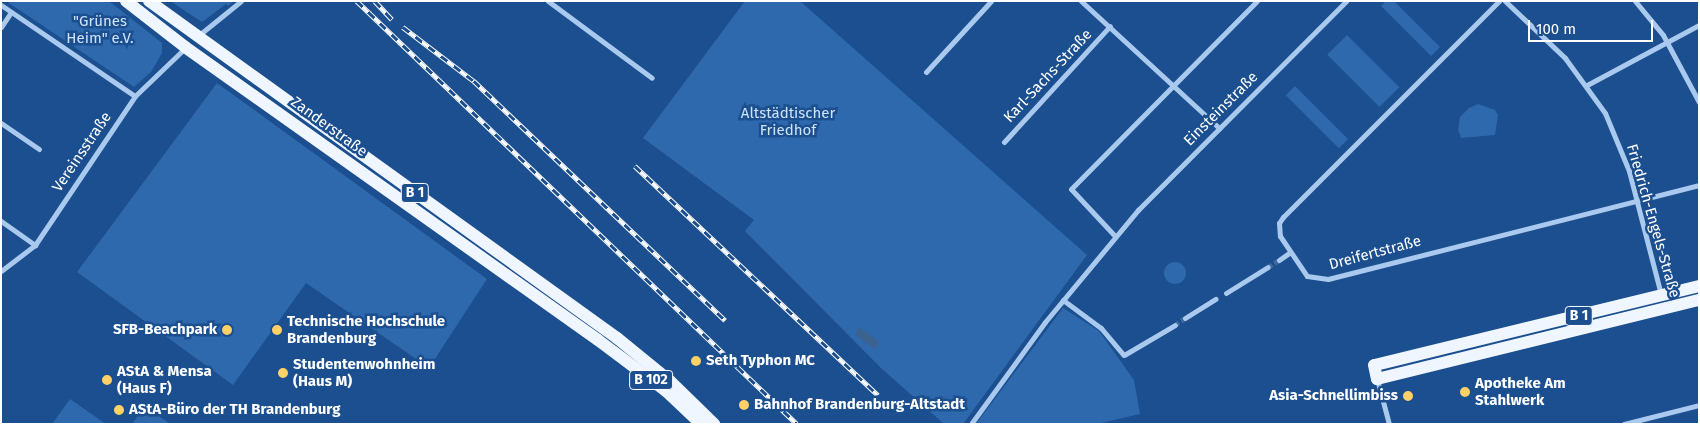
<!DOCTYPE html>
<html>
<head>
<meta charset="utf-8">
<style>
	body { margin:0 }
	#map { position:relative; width:1700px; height:425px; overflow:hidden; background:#1b4f8f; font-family:"Fira Sans",sans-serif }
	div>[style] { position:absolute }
	.green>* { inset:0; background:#2e69ad; transform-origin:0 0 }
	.round { border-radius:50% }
	.water>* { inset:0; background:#3c6290 }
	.minor-tunnel>* { height:5px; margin-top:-2.5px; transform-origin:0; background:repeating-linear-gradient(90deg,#3d69a0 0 5px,transparent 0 7.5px) }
	.minor>* { height:5px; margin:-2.5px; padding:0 2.5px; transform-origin:2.5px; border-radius:2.5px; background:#a9c9ee }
	.primary>* { height:12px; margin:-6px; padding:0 6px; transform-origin:6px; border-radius:6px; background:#f0f6ff }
	.rail>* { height:4.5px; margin-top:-2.25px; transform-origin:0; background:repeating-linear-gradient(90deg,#1b4f8f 0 8px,#fff 0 16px); box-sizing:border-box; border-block:1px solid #fff }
	.dots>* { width:14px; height:14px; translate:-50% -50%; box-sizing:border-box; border:2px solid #1b4f8f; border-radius:50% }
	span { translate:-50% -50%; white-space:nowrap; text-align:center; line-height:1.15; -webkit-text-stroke:5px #1b4f8f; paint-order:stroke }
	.shield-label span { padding:1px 4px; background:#1b4f8f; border:1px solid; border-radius:4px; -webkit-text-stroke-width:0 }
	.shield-label { font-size:14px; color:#fff; font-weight:700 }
	.park-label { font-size:15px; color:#cfe3fa }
	.street-label { font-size:15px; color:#fff }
	.poi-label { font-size:15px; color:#fff; font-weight:700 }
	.left { translate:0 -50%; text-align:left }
	.right { translate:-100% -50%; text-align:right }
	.frame { position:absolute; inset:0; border:2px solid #fff; pointer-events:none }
	.scale { position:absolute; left:1528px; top:20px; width:125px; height:22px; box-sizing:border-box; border:2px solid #fff; border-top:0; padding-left:6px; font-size:15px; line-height:18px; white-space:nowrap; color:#fff; -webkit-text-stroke:4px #1b4f8f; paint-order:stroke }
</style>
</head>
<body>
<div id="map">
	<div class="green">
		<div style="clip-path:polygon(6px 1px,109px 1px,162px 43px,162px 53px,151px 72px,134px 87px)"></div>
		<div style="clip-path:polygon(170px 1px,234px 1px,228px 6px,226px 4px,202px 22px)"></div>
		<div style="clip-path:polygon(745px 1px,800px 1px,1087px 255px,963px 424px,944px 424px,881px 368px,745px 231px,754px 220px,643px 138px)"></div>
		<div style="clip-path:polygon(1386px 1px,1394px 1px,1440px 47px,1431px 56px,1381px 6px)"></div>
		<div style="left:1347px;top:35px;width:74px;height:28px;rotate:45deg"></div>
		<div style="clip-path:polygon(217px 83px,487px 279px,429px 368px,306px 283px,233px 385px,77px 272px)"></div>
		<div style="left:1295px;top:86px;width:75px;height:13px;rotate:45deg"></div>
		<div style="clip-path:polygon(1478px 104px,1495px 110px,1498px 115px,1495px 135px,1461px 138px,1458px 130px,1460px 117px,1469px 108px)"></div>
		<div class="round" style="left:1164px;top:262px;width:22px;height:22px"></div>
		<div style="clip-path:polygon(1063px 308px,1099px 331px,1134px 380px,1140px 414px,1097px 424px,976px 424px)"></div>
		<div style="clip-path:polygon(70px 399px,106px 424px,52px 424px)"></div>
		<div style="clip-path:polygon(145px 406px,170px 424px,132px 424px)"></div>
	</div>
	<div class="water">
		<div style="clip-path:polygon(858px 327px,878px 340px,878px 347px,873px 348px,856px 335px)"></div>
	</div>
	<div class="minor-tunnel">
		<div style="left:1268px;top:267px;width:13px;rotate:-32deg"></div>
		<div style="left:1175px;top:325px;width:12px;rotate:-35deg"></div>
	</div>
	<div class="minor">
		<div style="left:548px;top:1px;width:129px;rotate:36.5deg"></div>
		<div style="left:1081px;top:1px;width:188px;rotate:42.6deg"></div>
		<div style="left:1499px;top:1px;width:305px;rotate:135deg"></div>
		<div style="left:1283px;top:217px;width:7px;rotate:124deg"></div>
		<div style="left:1279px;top:223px;width:13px;rotate:86deg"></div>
		<div style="left:1280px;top:236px;width:48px;rotate:56deg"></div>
		<div style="left:1307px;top:276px;width:21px;rotate:8deg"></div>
		<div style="left:1328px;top:279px;width:383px;rotate:-14.2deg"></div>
		<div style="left:1505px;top:1px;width:83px;rotate:43.5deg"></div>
		<div style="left:1565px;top:58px;width:68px;rotate:54deg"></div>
		<div style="left:1605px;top:113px;width:63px;rotate:67.5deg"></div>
		<div style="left:1629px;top:171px;width:128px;rotate:75.5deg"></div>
		<div style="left:1635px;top:1px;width:44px;rotate:50.5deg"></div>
		<div style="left:1663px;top:35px;width:76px;rotate:61.8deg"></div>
		<div style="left:1px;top:5px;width:162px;rotate:34.2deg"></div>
		<div style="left:1px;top:27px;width:18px;rotate:-56deg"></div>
		<div style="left:199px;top:35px;width:54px;rotate:-39deg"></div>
		<div style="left:926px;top:72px;width:96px;rotate:-47.5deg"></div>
		<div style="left:1587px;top:85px;width:127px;rotate:-28.2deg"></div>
		<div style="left:1px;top:123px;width:46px;rotate:34.4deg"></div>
		<div style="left:1004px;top:142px;width:157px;rotate:-47.6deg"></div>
		<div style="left:1px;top:221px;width:42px;rotate:35.2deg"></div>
		<div style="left:1115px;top:236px;width:64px;rotate:-133.1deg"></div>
		<div style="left:1071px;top:189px;width:264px;rotate:-45.3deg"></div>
		<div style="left:1279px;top:260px;width:12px;rotate:-35deg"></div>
		<div style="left:1px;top:271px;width:43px;rotate:-37.4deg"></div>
		<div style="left:35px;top:245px;width:179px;rotate:-56.1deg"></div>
		<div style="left:135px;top:96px;width:69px;rotate:-43.8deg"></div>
		<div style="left:1226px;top:293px;width:49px;rotate:-31.8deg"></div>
		<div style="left:1063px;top:300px;width:47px;rotate:36.4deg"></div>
		<div style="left:1101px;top:328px;width:35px;rotate:50deg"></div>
		<div style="left:1124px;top:355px;width:59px;rotate:-30.5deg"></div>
		<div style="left:1185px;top:318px;width:36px;rotate:-32deg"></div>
		<div style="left:1377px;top:379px;width:47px;rotate:75.1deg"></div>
		<div style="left:971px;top:424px;width:126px;rotate:-54deg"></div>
		<div style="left:1045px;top:322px;width:146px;rotate:-50.3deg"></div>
		<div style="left:1138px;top:210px;width:295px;rotate:-45.1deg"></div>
		<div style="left:1624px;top:424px;width:77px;rotate:-14.2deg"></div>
	</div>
	<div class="primary">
		<div style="left:126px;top:1px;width:75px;rotate:37.9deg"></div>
		<div style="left:185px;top:47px;width:506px;rotate:35.35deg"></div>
		<div style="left:598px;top:340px;width:85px;rotate:36.9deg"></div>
		<div style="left:666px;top:391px;width:48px;rotate:43.3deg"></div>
		<div style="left:149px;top:1px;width:577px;rotate:35.76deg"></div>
		<div style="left:617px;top:338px;width:68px;rotate:39.1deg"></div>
		<div style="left:670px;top:381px;width:62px;rotate:44.3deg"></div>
		<div style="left:1699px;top:286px;width:334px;rotate:166.3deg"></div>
		<div style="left:1374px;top:365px;width:14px;rotate:78deg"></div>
		<div style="left:1377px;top:379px;width:332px;rotate:-13.8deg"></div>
	</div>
	<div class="rail">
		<div style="left:357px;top:1px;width:610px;rotate:43.87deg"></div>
		<div style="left:375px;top:1px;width:25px;rotate:47deg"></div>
		<div style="left:403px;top:27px;width:89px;rotate:37.3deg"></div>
		<div style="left:474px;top:81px;width:347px;rotate:43.6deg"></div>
		<div style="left:635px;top:166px;width:334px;rotate:43.3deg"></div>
	</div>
	<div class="dots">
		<div style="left:227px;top:330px;background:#ffd166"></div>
		<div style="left:277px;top:330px;background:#ffd166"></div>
		<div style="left:696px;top:361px;background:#ffd166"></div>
		<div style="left:283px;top:373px;background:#ffd166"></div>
		<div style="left:107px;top:380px;background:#ffd166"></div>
		<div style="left:1465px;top:392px;background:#ffd166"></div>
		<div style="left:1408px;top:396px;background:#ffd166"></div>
		<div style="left:744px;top:405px;background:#ffd166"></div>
		<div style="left:119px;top:410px;background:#ffd166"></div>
	</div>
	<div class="shield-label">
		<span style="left:415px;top:193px">B 1</span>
		<span style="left:1579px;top:316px">B 1</span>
		<span style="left:651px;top:380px">B 102</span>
	</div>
	<div class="park-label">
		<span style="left:100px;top:30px">"Grünes<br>Heim" e.V.</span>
		<span style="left:788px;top:122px">Altstädtischer<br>Friedhof</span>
	</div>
	<div class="street-label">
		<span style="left:1048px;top:76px;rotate:-47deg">Karl-Sachs-Straße</span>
		<span style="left:1221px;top:109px;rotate:-45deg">Einsteinstraße</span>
		<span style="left:329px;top:127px;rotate:36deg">Zanderstraße</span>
		<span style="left:82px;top:152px;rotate:-56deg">Vereinsstraße</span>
		<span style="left:1653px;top:221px;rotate:74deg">Friedrich-Engels-Straße</span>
		<span style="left:1375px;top:253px;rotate:-15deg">Dreifertstraße</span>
	</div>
	<div class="poi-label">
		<span class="left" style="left:287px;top:330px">Technische Hochschule<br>Brandenburg</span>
		<span class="right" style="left:217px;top:330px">SFB-Beachpark</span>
		<span class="left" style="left:706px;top:361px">Seth Typhon MC</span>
		<span class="left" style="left:293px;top:373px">Studentenwohnheim<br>(Haus M)</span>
		<span class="left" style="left:117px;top:380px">AStA &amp; Mensa<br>(Haus F)</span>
		<span class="left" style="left:1475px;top:392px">Apotheke Am<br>Stahlwerk</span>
		<span class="right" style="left:1398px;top:396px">Asia-Schnellimbiss</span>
		<span class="left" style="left:754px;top:405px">Bahnhof Brandenburg-Altstadt</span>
		<span class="left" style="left:129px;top:410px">AStA-Büro der TH Brandenburg</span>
	</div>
	<div class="frame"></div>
	<div class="scale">100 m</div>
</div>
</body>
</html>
